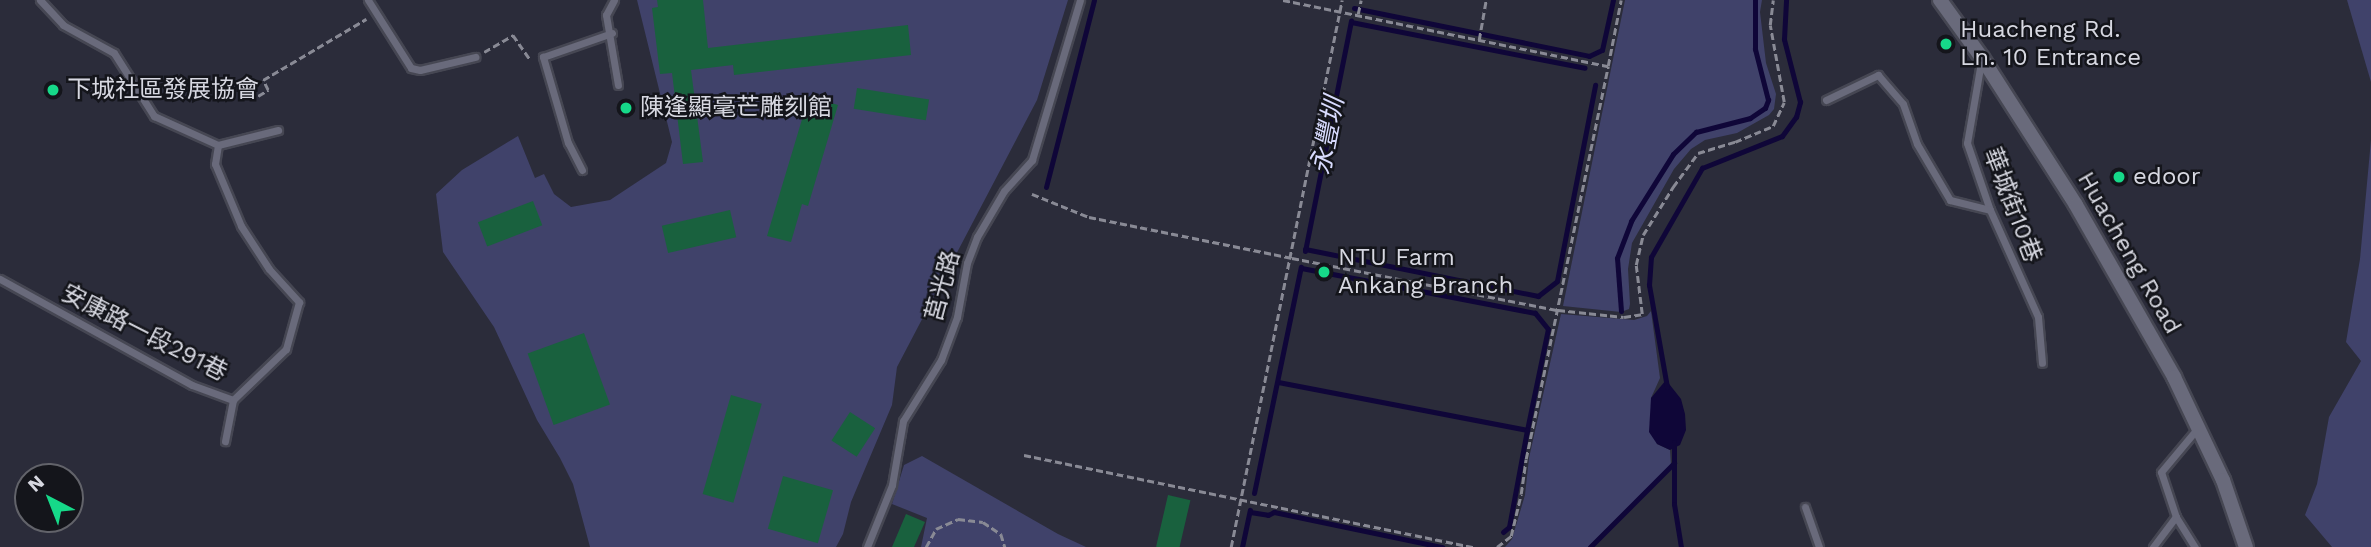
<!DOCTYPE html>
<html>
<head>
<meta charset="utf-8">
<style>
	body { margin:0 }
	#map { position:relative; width:2371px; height:547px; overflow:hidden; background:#2b2c3a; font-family:"Work Sans","Noto Sans TC",sans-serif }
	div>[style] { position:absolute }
	.green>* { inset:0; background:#40426a }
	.water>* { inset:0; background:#0f0638 }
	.stream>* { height:5px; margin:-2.5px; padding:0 2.5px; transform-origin:2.5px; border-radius:2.5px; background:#0f0638 }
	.building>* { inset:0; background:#19613e; transform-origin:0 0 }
	.path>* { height:2.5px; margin-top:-1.25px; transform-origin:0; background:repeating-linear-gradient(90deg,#898a95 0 7px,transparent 0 10.5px) }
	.roads { filter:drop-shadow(2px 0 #464753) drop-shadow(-2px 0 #464753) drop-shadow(0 2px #464753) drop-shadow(0 -2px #464753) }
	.lane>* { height:7px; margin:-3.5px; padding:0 3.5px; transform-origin:3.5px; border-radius:3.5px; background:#696a7b }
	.street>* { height:14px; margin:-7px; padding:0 7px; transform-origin:7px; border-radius:7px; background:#696a7b }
	.dots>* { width:19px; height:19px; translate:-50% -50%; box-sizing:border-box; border:4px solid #14151b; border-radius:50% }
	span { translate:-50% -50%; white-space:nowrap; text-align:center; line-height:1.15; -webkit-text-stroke:5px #14151b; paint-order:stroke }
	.poi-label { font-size:24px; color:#d7d8e1 }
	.left { translate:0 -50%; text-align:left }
	.street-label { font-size:24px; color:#d7d8e1 }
	.water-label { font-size:26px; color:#d8dbfe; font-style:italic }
	.north { position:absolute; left:14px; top:463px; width:70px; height:70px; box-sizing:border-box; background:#14151b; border:2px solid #62636a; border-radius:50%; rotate:318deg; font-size:19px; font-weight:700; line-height:28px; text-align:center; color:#d7d8e1 }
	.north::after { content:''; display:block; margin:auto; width:24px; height:32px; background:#16d989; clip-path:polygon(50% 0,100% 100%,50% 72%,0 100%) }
</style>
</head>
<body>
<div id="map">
	<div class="green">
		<div style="clip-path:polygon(637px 0,1068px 0,1037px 100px,897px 367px,892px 405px,851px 502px,843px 534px,836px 547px,590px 547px,573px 484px,560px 458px,537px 420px,494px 327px,443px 252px,436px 194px,462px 170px,518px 136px,535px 178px,544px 174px,554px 194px,571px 207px,610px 200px,666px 163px,672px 142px)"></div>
		<div style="clip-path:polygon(1625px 0,1762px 0,1760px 12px,1766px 63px,1776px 94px,1774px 109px,1769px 115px,1737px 133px,1705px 140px,1691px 149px,1674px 169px,1632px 243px,1628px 269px,1630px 304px,1629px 309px,1621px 312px,1563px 306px)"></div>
		<div style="clip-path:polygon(2347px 0,2371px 0,2371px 82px)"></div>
		<div style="clip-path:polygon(2371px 140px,2371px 547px,2332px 547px,2305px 515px,2317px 484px,2329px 417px,2361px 361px,2346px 342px,2360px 259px)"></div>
		<div style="clip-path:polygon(1651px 311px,1660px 378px,1651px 398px,1657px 444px,1670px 450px,1671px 465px,1588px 547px,1505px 547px,1512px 539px,1525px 495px,1529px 458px,1561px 314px,1634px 320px,1647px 316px)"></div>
		<div style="clip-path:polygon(922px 456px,1058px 534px,1086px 547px,921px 547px,927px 518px,892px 504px,904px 465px)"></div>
	</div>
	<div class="water">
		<div style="clip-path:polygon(1666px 380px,1681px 399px,1685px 414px,1686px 430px,1680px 445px,1670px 450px,1657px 444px,1649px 432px,1651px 398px)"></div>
	</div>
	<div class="stream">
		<div style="left:1354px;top:8px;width:240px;rotate:11.5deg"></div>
		<div style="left:1589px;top:56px;width:14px;rotate:-25deg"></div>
		<div style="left:1602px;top:50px;width:51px;rotate:-77.6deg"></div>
		<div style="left:1351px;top:22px;width:238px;rotate:11.1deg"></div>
		<div style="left:1046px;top:187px;width:193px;rotate:-75.6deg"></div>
		<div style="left:1305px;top:249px;width:238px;rotate:11.4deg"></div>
		<div style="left:1538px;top:296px;width:24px;rotate:-38deg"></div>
		<div style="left:1557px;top:281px;width:200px;rotate:-79deg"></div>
		<div style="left:1305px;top:251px;width:235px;rotate:-78.7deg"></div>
		<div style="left:1621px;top:311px;width:53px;rotate:-94.3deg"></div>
		<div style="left:1617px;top:258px;width:40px;rotate:-69deg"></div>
		<div style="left:1631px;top:221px;width:79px;rotate:-57.9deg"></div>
		<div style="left:1673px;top:154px;width:32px;rotate:-44deg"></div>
		<div style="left:1696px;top:132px;width:56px;rotate:-14.5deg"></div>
		<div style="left:1750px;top:118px;width:18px;rotate:-34deg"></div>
		<div style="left:1765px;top:108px;width:9px;rotate:-69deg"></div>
		<div style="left:1768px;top:100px;width:53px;rotate:-104.3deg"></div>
		<div style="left:1755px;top:49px;width:49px;rotate:-90deg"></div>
		<div style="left:1278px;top:382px;width:254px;rotate:10.9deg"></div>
		<div style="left:1527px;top:430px;width:103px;rotate:-78.3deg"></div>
		<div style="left:1548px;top:329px;width:21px;rotate:-129deg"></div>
		<div style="left:1535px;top:313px;width:238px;rotate:-169.1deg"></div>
		<div style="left:1667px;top:387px;width:104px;rotate:-100deg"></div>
		<div style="left:1649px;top:285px;width:28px;rotate:-86deg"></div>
		<div style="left:1651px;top:257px;width:103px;rotate:-60.2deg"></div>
		<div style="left:1702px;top:168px;width:86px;rotate:-21.8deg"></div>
		<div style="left:1782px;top:136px;width:24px;rotate:-54deg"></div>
		<div style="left:1796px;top:117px;width:16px;rotate:-75deg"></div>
		<div style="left:1800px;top:102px;width:65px;rotate:-104.3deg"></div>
		<div style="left:1784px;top:39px;width:39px;rotate:-87deg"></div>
		<div style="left:1674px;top:442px;width:62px;rotate:90deg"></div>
		<div style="left:1674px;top:504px;width:44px;rotate:80.8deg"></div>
		<div style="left:1254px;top:493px;width:231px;rotate:-78.3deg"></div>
		<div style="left:1250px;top:512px;width:18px;rotate:9deg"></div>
		<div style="left:1268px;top:515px;width:7px;rotate:-27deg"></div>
		<div style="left:1274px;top:512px;width:172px;rotate:11.8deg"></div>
		<div style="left:1503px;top:532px;width:8px;rotate:-40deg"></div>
		<div style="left:1509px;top:527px;width:99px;rotate:-79.5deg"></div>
		<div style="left:1242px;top:547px;width:38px;rotate:-78deg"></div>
		<div style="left:1590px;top:547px;width:119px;rotate:-45deg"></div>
	</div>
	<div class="building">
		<div style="clip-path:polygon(657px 0,703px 0,708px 48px,908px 25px,911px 55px,734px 75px,733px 65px,691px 70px,703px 162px,683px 164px,672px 73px,660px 74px,652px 8px,658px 7px)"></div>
		<div style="left:857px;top:88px;width:73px;height:21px;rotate:9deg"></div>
		<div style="clip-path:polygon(809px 96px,838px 105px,808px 206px,802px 204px,791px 242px,767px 236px)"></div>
		<div style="left:533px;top:201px;width:26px;height:59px;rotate:69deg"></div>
		<div style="left:730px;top:210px;width:28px;height:70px;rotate:77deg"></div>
		<div style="left:584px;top:333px;width:76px;height:60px;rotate:70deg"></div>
		<div style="left:731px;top:395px;width:32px;height:103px;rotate:16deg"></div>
		<div style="left:850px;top:412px;width:30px;height:34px;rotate:33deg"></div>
		<div style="left:783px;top:476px;width:52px;height:55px;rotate:16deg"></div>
		<div style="left:1168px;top:495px;width:23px;height:53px;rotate:13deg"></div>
		<div style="clip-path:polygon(906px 514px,925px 522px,914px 547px,892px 547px)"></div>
	</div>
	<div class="path">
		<div style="left:1283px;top:0;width:332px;rotate:11.5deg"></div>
		<div style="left:1608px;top:66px;width:67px;rotate:-78.9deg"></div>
		<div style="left:1358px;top:14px;width:14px;rotate:-78deg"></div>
		<div style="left:1479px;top:40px;width:41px;rotate:-80.1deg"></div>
		<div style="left:484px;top:52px;width:34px;rotate:-30deg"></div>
		<div style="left:513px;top:35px;width:29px;rotate:55deg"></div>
		<div style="left:258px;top:96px;width:12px;rotate:-31deg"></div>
		<div style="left:268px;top:90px;width:11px;rotate:-117deg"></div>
		<div style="left:263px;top:80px;width:120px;rotate:-30.6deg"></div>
		<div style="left:1032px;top:194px;width:61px;rotate:22deg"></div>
		<div style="left:1089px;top:217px;width:207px;rotate:11.4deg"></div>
		<div style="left:1292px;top:258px;width:271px;rotate:11.1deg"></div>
		<div style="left:1558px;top:310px;width:66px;rotate:6.1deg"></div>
		<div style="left:1624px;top:317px;width:18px;rotate:-9deg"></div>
		<div style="left:1642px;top:314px;width:49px;rotate:-97deg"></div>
		<div style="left:1636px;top:265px;width:31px;rotate:-77deg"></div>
		<div style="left:1643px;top:235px;width:57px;rotate:-58deg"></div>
		<div style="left:1673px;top:187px;width:42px;rotate:-53.7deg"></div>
		<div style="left:1698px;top:153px;width:39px;rotate:-17deg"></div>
		<div style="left:1735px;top:142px;width:41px;rotate:-22.8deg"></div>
		<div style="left:1773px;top:126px;width:26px;rotate:-65deg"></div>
		<div style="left:1784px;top:102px;width:78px;rotate:-100.3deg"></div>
		<div style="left:1770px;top:25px;width:25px;rotate:-83deg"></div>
		<div style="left:1024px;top:455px;width:459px;rotate:11.6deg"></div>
		<div style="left:926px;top:547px;width:21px;rotate:-61deg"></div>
		<div style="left:936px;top:529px;width:24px;rotate:-24deg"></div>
		<div style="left:958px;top:519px;width:25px;rotate:7deg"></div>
		<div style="left:983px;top:522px;width:22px;rotate:34deg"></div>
		<div style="left:1001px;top:534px;width:14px;rotate:73deg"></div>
		<div style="left:1231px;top:547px;width:558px;rotate:-78.53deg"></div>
		<div style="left:1497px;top:547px;width:18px;rotate:-38deg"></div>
		<div style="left:1511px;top:536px;width:43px;rotate:-76.6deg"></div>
		<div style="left:1521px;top:494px;width:35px;rotate:-82deg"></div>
		<div style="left:1526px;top:459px;width:401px;rotate:-78.2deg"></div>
	</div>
	<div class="roads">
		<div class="lane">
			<div style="left:40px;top:0;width:34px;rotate:47deg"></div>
			<div style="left:63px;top:25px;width:58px;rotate:28.8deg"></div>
			<div style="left:114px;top:53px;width:75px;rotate:57.6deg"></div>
			<div style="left:154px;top:116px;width:70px;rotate:24.4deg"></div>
			<div style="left:368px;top:0;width:80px;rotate:57.7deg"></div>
			<div style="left:411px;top:68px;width:9px;rotate:13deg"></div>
			<div style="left:420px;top:70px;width:57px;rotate:-13.3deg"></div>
			<div style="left:614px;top:0;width:17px;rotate:118deg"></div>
			<div style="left:606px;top:15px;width:71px;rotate:80.3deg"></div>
			<div style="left:1981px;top:62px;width:82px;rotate:99.8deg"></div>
			<div style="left:1967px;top:143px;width:71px;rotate:71.1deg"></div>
			<div style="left:1990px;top:210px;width:117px;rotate:65.8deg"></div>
			<div style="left:2038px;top:317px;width:46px;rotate:85deg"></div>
			<div style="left:1826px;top:100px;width:58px;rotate:-25.7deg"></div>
			<div style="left:1878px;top:75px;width:38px;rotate:49deg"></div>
			<div style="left:1903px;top:104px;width:42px;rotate:70.7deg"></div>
			<div style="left:1917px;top:144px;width:65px;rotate:59.5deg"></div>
			<div style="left:1950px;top:200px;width:41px;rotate:14deg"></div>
			<div style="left:218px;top:145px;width:19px;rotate:99deg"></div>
			<div style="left:215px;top:164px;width:67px;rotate:67.2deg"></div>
			<div style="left:241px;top:226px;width:51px;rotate:56.9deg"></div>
			<div style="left:269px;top:269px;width:45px;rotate:47.7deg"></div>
			<div style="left:299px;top:302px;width:49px;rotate:105.5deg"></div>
			<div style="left:286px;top:349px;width:74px;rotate:136.1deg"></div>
			<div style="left:218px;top:145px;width:62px;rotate:-14deg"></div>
			<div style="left:582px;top:170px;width:30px;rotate:-117deg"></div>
			<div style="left:568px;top:143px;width:90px;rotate:-106.2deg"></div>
			<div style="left:543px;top:57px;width:73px;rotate:-19.2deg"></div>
			<div style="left:0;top:279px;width:219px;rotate:28.9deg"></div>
			<div style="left:192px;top:385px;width:44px;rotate:20.1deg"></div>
			<div style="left:233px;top:400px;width:42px;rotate:101deg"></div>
			<div style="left:1805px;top:507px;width:42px;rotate:70.7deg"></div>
			<div style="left:2176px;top:517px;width:36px;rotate:58deg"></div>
			<div style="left:867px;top:547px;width:67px;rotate:-68deg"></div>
			<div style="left:892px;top:485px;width:65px;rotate:-80.2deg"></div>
			<div style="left:903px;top:421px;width:72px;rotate:-58.1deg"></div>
			<div style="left:941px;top:360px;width:46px;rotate:-69.6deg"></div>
			<div style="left:957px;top:317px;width:55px;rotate:-79.5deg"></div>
			<div style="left:967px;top:263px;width:28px;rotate:-69deg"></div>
			<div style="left:977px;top:237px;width:53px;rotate:-59.6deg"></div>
			<div style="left:1004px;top:191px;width:42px;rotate:-47.9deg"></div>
			<div style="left:1032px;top:160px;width:167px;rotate:-73.3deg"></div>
			<div style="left:2153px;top:547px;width:38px;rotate:-53deg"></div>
			<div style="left:2176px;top:517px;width:47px;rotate:-108.4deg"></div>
			<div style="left:2161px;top:472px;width:56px;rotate:-50.1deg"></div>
		</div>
		<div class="street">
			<div style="left:1940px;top:0;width:72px;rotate:54.1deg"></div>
			<div style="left:1982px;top:58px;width:174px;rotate:57.4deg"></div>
			<div style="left:2076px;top:205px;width:198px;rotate:60.3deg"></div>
			<div style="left:2174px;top:377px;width:114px;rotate:64.6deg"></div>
			<div style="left:2223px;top:480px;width:71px;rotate:71.1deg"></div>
		</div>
	</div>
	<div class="dots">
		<div style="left:1946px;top:44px;background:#16d989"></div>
		<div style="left:53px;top:90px;background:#16d989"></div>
		<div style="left:626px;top:108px;background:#16d989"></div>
		<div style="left:2119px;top:177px;background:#16d989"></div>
		<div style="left:1324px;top:272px;background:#16d989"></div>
	</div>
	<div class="poi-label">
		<span class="left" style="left:1960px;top:44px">Huacheng Rd.<br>Ln. 10 Entrance</span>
		<span class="left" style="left:67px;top:90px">下城社區發展協會</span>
		<span class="left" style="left:640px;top:108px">陳逢顯毫芒雕刻館</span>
		<span class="left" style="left:2133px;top:177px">edoor</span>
		<span class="left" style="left:1338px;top:272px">NTU Farm<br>Ankang Branch</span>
	</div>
	<div class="street-label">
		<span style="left:2012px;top:205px;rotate:69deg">華城街10巷</span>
		<span style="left:2129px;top:253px;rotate:60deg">Huacheng Road</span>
		<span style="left:943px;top:286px;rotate:-75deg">莒光路</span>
		<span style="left:144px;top:333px;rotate:27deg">安康路一段291巷</span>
	</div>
	<div class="water-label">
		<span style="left:1328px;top:136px;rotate:-79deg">永豐圳</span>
	</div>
	<div class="north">N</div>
</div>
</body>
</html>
